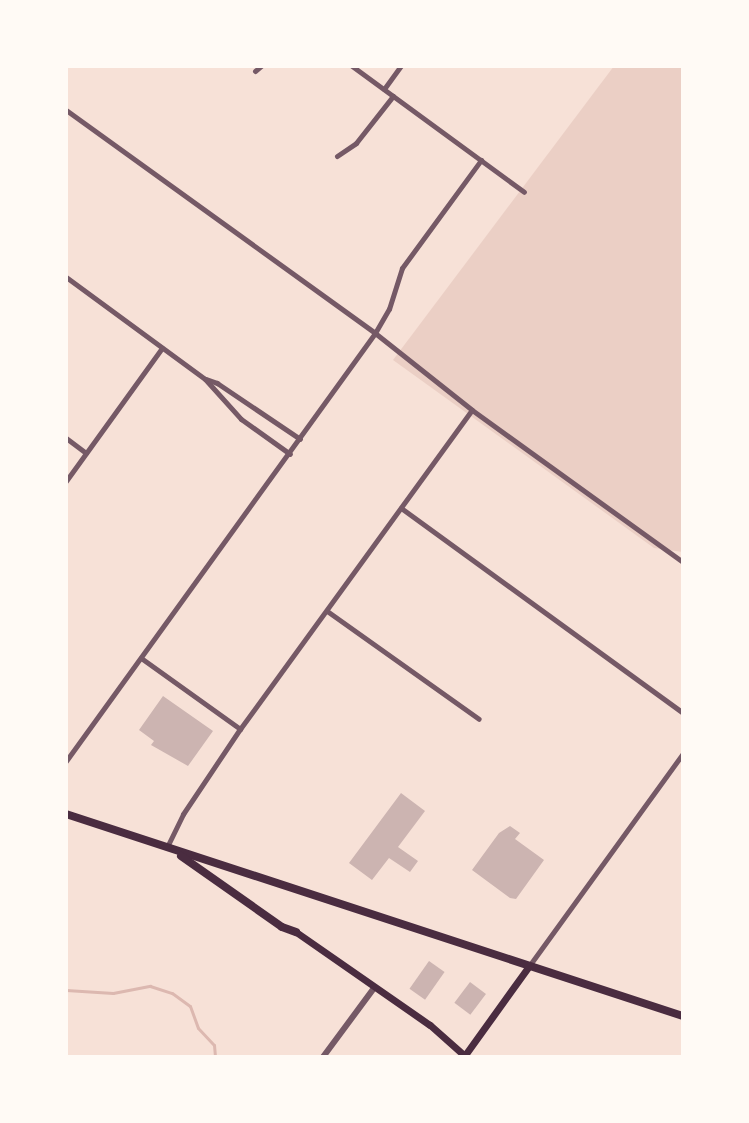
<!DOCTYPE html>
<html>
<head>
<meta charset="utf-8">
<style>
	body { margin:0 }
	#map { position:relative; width:749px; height:1123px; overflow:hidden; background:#f7e1d7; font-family:Barlow,sans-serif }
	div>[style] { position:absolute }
	.green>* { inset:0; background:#ebcfc5 }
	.stream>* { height:3px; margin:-1.5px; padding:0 1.5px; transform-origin:1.5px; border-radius:1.5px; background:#dcb8b0 }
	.building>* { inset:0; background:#ccb4b1; transform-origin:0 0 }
	.minor>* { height:5px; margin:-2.5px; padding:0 2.5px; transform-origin:2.5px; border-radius:2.5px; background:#755966 }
	.tertiary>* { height:6px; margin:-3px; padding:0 3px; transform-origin:3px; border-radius:3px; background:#755966 }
	.secondary>* { height:7px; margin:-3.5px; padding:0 3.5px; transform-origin:3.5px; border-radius:3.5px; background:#4a2c40 }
	.primary>* { height:8px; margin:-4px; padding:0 4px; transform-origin:4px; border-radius:4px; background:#4a2c40 }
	span { translate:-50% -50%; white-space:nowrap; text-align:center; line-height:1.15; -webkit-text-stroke:6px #fffaf5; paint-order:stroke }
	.frame { position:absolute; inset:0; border:68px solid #fffaf5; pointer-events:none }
</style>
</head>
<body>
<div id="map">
	<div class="green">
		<div style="clip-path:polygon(614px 66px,683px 66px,683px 552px,654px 548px,393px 360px)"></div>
	</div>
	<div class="stream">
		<div style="left:66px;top:990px;width:47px;rotate:3.7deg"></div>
		<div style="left:113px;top:993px;width:38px;rotate:-11deg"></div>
		<div style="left:150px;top:986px;width:23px;rotate:18deg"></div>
		<div style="left:172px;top:993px;width:22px;rotate:36deg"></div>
		<div style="left:190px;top:1006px;width:23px;rotate:70deg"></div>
		<div style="left:198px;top:1028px;width:23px;rotate:47deg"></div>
		<div style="left:214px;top:1045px;width:12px;rotate:85deg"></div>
	</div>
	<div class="building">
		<div style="clip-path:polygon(163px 696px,213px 731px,188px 766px,151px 745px,154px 741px,139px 730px)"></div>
		<div style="clip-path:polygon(401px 793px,425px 811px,398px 847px,418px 861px,410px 872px,389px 858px,372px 880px,349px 863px)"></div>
		<div style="clip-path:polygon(510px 826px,520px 833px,515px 839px,544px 860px,516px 899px,510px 898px,472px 870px,499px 833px)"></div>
		<div style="left:429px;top:961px;width:19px;height:34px;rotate:35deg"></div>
		<div style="left:470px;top:982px;width:20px;height:26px;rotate:37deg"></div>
	</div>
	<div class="minor">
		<div style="left:352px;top:66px;width:213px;rotate:36.2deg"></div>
		<div style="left:255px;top:71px;width:8px;rotate:-40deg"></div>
		<div style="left:384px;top:89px;width:29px;rotate:-54deg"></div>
		<div style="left:66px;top:110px;width:381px;rotate:35.8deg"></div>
		<div style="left:375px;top:333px;width:124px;rotate:38.4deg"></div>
		<div style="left:472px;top:410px;width:260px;rotate:35.8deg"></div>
		<div style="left:337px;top:156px;width:23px;rotate:-34deg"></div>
		<div style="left:356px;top:143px;width:60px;rotate:-51.8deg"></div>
		<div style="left:66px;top:277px;width:172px;rotate:36.3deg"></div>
		<div style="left:205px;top:379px;width:54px;rotate:48deg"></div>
		<div style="left:241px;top:419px;width:60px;rotate:35.5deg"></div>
		<div style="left:206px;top:379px;width:12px;rotate:20deg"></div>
		<div style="left:217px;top:383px;width:100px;rotate:34deg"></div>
		<div style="left:66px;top:438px;width:25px;rotate:37deg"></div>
		<div style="left:66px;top:481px;width:164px;rotate:-54.2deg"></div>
		<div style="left:401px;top:508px;width:349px;rotate:36deg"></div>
		<div style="left:327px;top:611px;width:186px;rotate:35.4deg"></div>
		<div style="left:141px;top:658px;width:122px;rotate:35.6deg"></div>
		<div style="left:66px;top:761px;width:528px;rotate:-54.17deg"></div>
		<div style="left:375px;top:333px;width:28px;rotate:-60deg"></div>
		<div style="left:389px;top:309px;width:43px;rotate:-72.4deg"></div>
		<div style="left:402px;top:268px;width:134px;rotate:-53.8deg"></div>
		<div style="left:167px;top:847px;width:37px;rotate:-64deg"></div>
		<div style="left:183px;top:814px;width:102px;rotate:-56.2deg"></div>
		<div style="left:240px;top:729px;width:394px;rotate:-54deg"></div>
		<div style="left:529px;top:966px;width:263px;rotate:-54.1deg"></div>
	</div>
	<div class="tertiary">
		<div style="left:323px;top:1057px;width:86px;rotate:-53.5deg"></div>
	</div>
	<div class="secondary">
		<div style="left:296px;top:932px;width:163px;rotate:34.8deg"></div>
		<div style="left:430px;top:1025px;width:48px;rotate:41.6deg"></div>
		<div style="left:465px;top:1055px;width:110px;rotate:-54.3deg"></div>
	</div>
	<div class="primary">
		<div style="left:66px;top:814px;width:649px;rotate:18.13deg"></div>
		<div style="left:181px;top:856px;width:123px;rotate:35.1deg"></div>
		<div style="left:282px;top:927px;width:15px;rotate:20deg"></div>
	</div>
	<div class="frame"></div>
</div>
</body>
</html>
